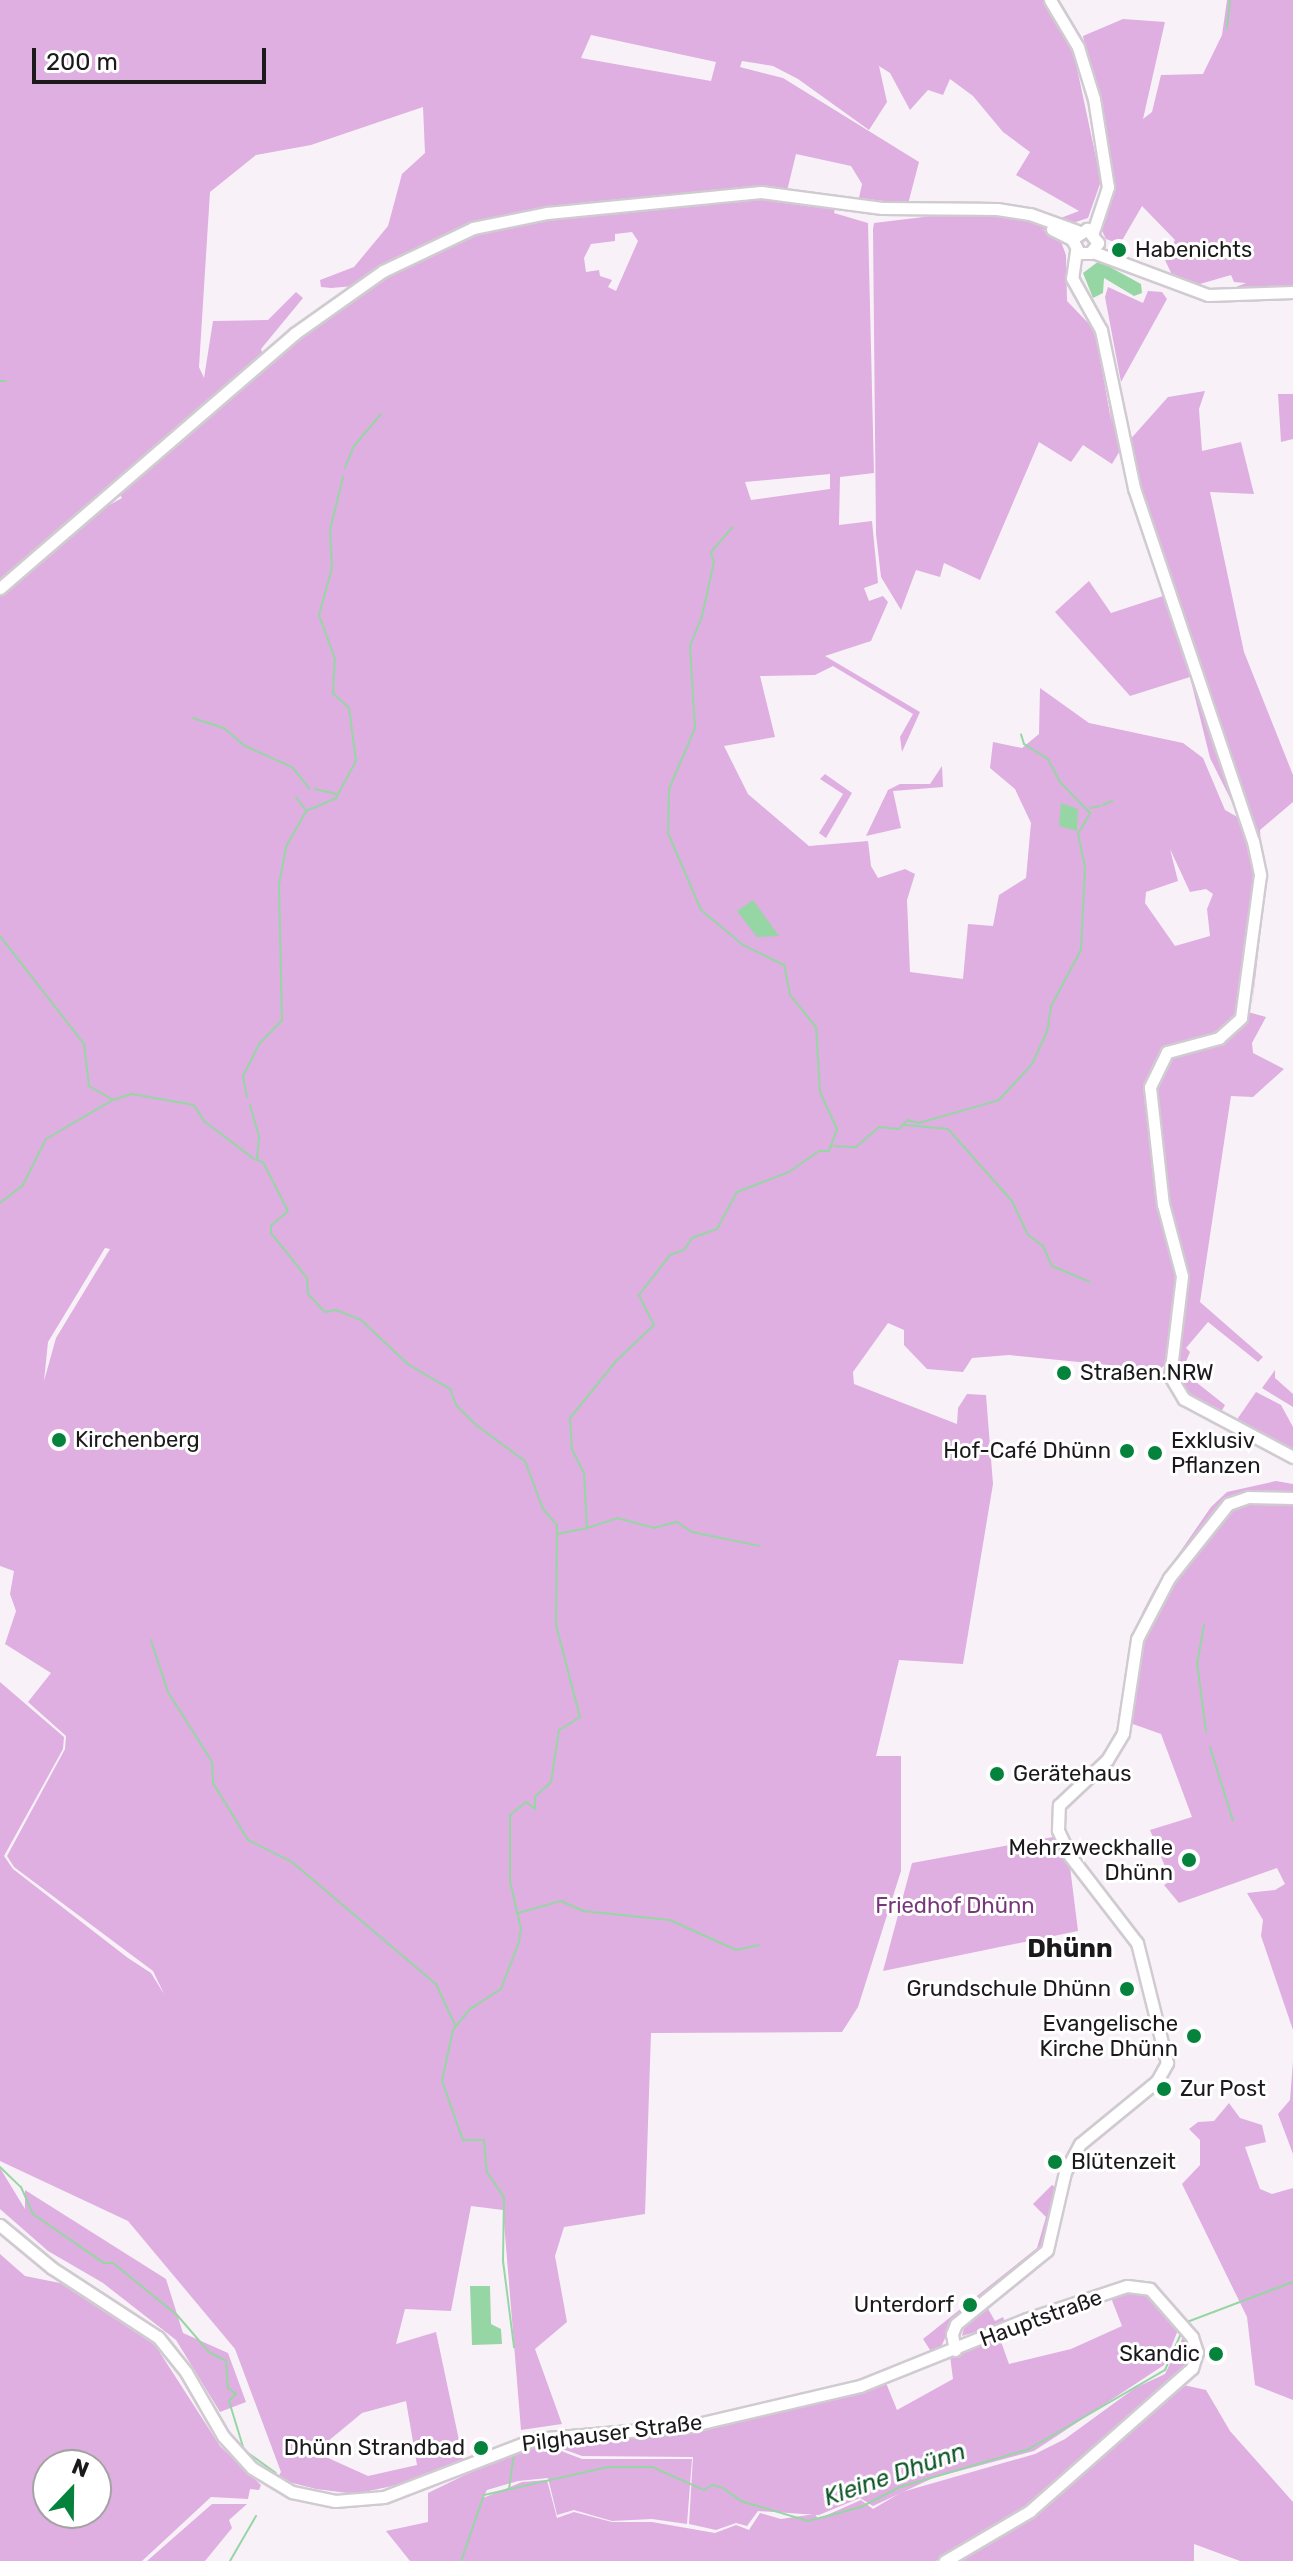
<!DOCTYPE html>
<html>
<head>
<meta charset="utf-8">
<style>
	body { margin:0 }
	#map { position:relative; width:1293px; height:2561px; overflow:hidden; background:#f8f2f8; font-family:Rubik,sans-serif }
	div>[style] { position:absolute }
	.green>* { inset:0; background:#deafe0 }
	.water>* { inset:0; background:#96d6a4 }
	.stream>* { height:2px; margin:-1px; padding:0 1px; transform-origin:1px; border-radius:1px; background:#96d6a4 }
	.roads { filter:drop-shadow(2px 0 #d0cbd0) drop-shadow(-2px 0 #d0cbd0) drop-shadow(0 2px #d0cbd0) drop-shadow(0 -2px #d0cbd0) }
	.secondary>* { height:11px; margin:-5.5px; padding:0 5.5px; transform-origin:5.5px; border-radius:5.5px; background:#fff }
	.dots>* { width:22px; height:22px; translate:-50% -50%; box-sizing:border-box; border:4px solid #fff; border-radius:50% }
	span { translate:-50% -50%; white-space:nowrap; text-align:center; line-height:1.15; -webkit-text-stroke:6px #fff; paint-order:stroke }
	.poi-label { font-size:22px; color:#1b191b }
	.left { translate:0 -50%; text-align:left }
	.right { translate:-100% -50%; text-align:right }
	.park-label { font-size:22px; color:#77387b }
	.street-label { font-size:22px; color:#1b191b }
	.water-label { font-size:24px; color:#0d5528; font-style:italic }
	.quarter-label { font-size:26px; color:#1b191b; font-weight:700 }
	.north { position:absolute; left:32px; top:2449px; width:80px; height:80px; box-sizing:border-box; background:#fff; border:2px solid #a4a3a4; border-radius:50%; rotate:22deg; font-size:22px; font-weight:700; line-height:32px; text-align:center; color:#1b191b }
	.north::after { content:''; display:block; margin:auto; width:28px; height:36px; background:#05833d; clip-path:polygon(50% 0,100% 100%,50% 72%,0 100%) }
	.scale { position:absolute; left:32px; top:48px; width:234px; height:36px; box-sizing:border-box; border:4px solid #1b191b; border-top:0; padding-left:10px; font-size:24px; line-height:28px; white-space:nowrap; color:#1b191b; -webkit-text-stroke:6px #fff; paint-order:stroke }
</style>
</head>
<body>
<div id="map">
	<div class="green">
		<div style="clip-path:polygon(evenodd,0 0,1045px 0,1072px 45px,1101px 181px,1088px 218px,1070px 224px,1058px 219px,1079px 211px,1016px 175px,1030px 152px,1003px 132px,973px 96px,950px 79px,943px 95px,928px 90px,910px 110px,890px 73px,879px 66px,887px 102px,869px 130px,798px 79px,773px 66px,742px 61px,740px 67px,783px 78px,919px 162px,908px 204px,859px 198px,862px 184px,851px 166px,796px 154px,787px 191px,494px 219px,354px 286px,331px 288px,321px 287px,320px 280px,354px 267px,388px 226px,402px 174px,425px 153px,423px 107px,311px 145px,256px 155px,210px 192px,199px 367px,204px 378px,213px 321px,268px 320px,296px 292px,303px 298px,261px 349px,263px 355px,0 584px,0 0,591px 35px,716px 62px,711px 81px,581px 58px,591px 35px)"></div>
		<div style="clip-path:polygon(1227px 0,1293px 0,1293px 288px,1231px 289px,1246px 283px,1234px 282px,1231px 275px,1193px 286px,1173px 277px,1165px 260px,1175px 240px,1142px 206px,1120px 244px,1106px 239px,1102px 231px,1112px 186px,1083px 36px,1123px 19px,1165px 22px,1143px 119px,1152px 112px,1161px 75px,1203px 74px,1222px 35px)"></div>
		<div style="clip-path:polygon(evenodd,764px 197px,836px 205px,834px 213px,868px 223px,874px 473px,840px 477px,839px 525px,872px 521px,878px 583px,864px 588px,869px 601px,883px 596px,888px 602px,871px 641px,825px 656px,920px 712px,902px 752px,900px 737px,913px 714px,833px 666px,815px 675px,760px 676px,775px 737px,724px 746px,748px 794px,809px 846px,868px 841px,871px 866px,878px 878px,905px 869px,915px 874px,907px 900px,910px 972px,963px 979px,968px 924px,993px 926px,999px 895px,1026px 878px,1031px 823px,1015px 789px,990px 768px,993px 742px,1022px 748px,1039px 734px,1040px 688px,1089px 723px,1183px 743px,1203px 758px,1225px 810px,1241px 819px,1256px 874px,1236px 1018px,1222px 1032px,1165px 1048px,1151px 1069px,1144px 1095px,1146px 1111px,1153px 1110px,1154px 1085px,1168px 1059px,1178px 1052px,1226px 1038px,1248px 1012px,1266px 1017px,1252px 1043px,1253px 1053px,1284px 1069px,1253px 1097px,1231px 1096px,1200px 1302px,1263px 1357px,1258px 1362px,1208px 1322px,1186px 1348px,1190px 1352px,1182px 1371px,1225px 1405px,1219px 1416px,1186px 1395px,1175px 1379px,1186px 1295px,1180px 1295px,1166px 1364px,1159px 1370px,1009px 1355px,972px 1358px,963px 1372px,927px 1369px,904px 1345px,904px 1330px,888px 1323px,853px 1372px,854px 1384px,957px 1424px,958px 1408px,967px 1394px,986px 1395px,993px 1484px,963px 1664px,899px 1660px,876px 1756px,901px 1756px,901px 1871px,858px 2007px,842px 2032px,651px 2033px,645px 2214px,564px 2227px,555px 2256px,567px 2322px,535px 2349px,562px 2424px,521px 2430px,503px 2210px,471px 2206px,451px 2311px,405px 2309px,396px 2344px,436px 2332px,463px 2459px,420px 2480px,355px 2494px,316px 2489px,277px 2479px,281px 2472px,235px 2349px,128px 2221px,0 2161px,0 1682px,64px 1737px,63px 1749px,4px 1856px,13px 1869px,128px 1958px,151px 1973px,164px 1994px,153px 1971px,14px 1867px,7px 1856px,65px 1749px,66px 1736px,28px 1702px,51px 1673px,5px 1644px,16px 1611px,10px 1594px,14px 1571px,0 1566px,0 592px,88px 517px,122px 498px,118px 492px,310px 326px,389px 272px,460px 238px,518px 221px,764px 197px,632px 232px,638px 241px,616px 291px,608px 287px,612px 280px,600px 276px,599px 270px,586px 272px,584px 258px,591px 244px,615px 241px,615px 234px,632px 232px,764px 197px,830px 474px,830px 489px,751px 500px,745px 482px,830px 474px,764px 197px,1170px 849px,1190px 892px,1206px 889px,1213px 894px,1207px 909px,1210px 936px,1175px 946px,1145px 903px,1146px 892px,1178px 881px,1170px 849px,764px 197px,105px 1248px,110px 1249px,56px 1338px,44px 1381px,48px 1342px,105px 1248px,764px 197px,406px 2401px,417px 2465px,368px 2476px,315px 2452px,362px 2413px,406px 2401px)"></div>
		<div style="clip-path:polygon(965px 212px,1020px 218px,1041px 226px,1059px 236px,1041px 229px,1060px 239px,1066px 255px,1067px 301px,1091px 326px,1097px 341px,1112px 426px,1104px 370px,1121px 449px,1112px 464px,1083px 445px,1071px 462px,1039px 442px,980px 580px,944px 563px,940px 577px,916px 570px,901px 610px,881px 577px,876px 534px,873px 229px,874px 223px)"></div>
		<div style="clip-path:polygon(1108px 287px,1143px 303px,1148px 291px,1162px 292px,1167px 299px,1121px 382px,1105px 297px)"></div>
		<div style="clip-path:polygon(1205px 391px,1199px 409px,1202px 451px,1241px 442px,1254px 494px,1210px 492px,1244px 652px,1293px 775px,1293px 802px,1260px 830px,1264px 899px,1252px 1008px,1263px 885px,1127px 443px,1168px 397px)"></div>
		<div style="clip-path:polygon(1278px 394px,1293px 394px,1293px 439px,1281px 442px)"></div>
		<div style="clip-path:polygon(1123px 469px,1127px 472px,1233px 804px,1210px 758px,1190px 677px,1130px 696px,1055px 612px,1089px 581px,1111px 613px,1163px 596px)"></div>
		<div style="clip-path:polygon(942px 766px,943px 787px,893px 791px,901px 828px,866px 836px,888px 790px,900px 784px,930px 784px)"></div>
		<div style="clip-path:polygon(825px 774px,852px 793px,826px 838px,819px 833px,843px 794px,820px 779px)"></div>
		<div style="clip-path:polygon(1275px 1370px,1275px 1378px,1293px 1394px,1293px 1407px,1262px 1388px)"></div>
		<div style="clip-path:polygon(1256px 1392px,1281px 1405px,1293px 1427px,1293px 1451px,1239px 1423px,1238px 1418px)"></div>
		<div style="clip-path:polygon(1276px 1481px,1293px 1484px,1293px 1495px,1241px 1495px,1224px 1502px,1211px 1518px,1217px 1521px,1243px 1501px,1293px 1502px,1293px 2030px,1261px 1936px,1263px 1920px,1247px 1893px,1275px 1890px,1285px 1884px,1277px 1868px,1179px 1903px,1164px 1885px,1171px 1881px,1150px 1830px,1192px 1817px,1161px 1734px,1130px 1723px,1142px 1613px,1155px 1588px,1211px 1507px,1227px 1492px)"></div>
		<div style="clip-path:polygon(1053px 1837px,1070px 1867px,1078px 1931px,883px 1971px,912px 1863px)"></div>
		<div style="clip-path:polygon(1293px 2061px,1293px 2154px,1278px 2114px,1290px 2100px)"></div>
		<div style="clip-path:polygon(1229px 2103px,1240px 2118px,1262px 2125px,1266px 2142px,1245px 2147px,1260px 2189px,1272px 2194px,1293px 2188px,1293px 2400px,1255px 2385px,1247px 2317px,1182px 2184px,1200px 2165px,1200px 2140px,1189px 2129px,1198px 2122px,1214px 2121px)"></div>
		<div style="clip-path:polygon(0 2168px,25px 2209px,25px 2190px,166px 2279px,183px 2333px,228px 2353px,246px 2402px,220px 2412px,176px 2340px,103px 2283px,48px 2251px,0 2209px)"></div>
		<div style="clip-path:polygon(1052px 2185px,1056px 2188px,1044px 2246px,955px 2316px,941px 2347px,932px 2353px,923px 2339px,1037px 2248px,1046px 2217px,1033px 2204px)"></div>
		<div style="clip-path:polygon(evenodd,0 2254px,25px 2276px,60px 2283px,155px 2345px,220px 2446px,261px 2485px,259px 2490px,250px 2489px,248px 2499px,211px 2497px,142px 2561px,0 2561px,0 2254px,48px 2465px,96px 2465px,96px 2513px,48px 2513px,48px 2465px)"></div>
		<div style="clip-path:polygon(1128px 2291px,1147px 2293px,1175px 2321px,1178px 2330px,1164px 2365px,1034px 2451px,933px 2478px,873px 2506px,860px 2498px,819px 2515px,758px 2511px,747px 2526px,736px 2523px,716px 2530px,689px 2524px,693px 2457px,582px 2456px,546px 2443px,694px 2430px,886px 2383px,897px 2410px,953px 2379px,950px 2356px,999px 2336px,1009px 2364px,1071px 2349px,1122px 2326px,1111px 2298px)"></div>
		<div style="clip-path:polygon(991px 2301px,987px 2307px,995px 2321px,1003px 2317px,1005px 2323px,962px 2336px,965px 2323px)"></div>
		<div style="clip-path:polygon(1183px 2337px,1190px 2352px,1184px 2369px,1012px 2520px,936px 2561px,410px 2561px,386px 2531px,428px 2522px,428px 2493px,510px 2453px,543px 2444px,582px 2459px,692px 2459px,687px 2524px,652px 2519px,612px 2521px,574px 2510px,557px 2515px,548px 2478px,518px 2481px,487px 2490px,483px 2498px,522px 2482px,547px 2480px,557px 2518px,574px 2512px,612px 2522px,652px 2522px,715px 2533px,736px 2525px,749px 2530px,760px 2513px,781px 2519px,815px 2514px,818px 2519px,861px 2500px,873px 2509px,902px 2492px,1035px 2454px,1065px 2439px,1135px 2388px,1165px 2374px)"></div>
		<div style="clip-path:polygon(1179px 2384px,1206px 2390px,1230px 2431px,1293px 2502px,1293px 2561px,1240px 2561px,1194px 2544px,1194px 2561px,954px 2561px,1037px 2512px)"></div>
		<div style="clip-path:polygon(212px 2504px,247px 2504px,229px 2520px,232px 2528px,205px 2561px,147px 2561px)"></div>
	</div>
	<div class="water">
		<div style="clip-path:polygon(1099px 261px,1141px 284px,1142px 293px,1134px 296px,1104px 278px,1103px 293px,1093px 298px,1083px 273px)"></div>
		<div style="clip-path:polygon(1061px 803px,1078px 809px,1077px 831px,1059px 826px)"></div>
		<div style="clip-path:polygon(753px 900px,779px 936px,757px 937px,737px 911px)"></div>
		<div style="clip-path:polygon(470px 2286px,490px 2286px,491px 2324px,501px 2329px,502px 2344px,472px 2345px)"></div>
	</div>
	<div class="stream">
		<div style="left:1227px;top:28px;width:28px;rotate:-84deg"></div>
		<div style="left:0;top:381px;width:6px"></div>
		<div style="left:345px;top:468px;width:24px;rotate:-68deg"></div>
		<div style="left:354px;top:446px;width:42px;rotate:-49.8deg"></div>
		<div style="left:193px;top:718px;width:33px;rotate:18deg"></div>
		<div style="left:224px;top:728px;width:28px;rotate:41deg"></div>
		<div style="left:245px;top:746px;width:51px;rotate:24.1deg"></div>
		<div style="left:292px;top:767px;width:28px;rotate:51deg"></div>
		<div style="left:315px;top:789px;width:23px;rotate:13deg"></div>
		<div style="left:296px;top:797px;width:15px;rotate:53deg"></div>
		<div style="left:1103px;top:805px;width:10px;rotate:-24deg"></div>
		<div style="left:1090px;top:808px;width:10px;rotate:-11deg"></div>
		<div style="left:0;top:936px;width:137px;rotate:52.1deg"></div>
		<div style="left:84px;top:1044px;width:42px;rotate:83.2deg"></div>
		<div style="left:89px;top:1086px;width:28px;rotate:30deg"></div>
		<div style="left:113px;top:1100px;width:20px;rotate:-18deg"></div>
		<div style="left:132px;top:1094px;width:63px;rotate:10.1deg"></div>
		<div style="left:194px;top:1105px;width:19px;rotate:58deg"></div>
		<div style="left:204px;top:1121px;width:63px;rotate:37.2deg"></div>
		<div style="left:247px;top:1097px;width:21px;rotate:-101deg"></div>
		<div style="left:243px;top:1076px;width:37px;rotate:-63deg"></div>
		<div style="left:260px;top:1043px;width:32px;rotate:-46deg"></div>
		<div style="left:282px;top:1020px;width:136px;rotate:-91.3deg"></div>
		<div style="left:279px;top:884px;width:38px;rotate:-79deg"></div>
		<div style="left:286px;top:847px;width:41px;rotate:-60.9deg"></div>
		<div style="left:306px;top:811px;width:33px;rotate:-23deg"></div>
		<div style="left:336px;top:798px;width:42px;rotate:-61.6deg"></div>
		<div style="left:356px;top:761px;width:53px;rotate:-97.5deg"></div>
		<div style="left:349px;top:708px;width:22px;rotate:-137deg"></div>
		<div style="left:333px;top:693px;width:34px;rotate:-87deg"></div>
		<div style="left:335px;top:659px;width:47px;rotate:-110deg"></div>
		<div style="left:319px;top:615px;width:49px;rotate:-74.5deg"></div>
		<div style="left:332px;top:568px;width:38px;rotate:-93deg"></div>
		<div style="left:330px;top:530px;width:55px;rotate:-76.2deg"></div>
		<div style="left:250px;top:1105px;width:33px;rotate:74deg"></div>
		<div style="left:259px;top:1137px;width:23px;rotate:95deg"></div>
		<div style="left:257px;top:1160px;width:6px;rotate:18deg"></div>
		<div style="left:263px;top:1162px;width:55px;rotate:63deg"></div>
		<div style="left:288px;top:1211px;width:23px;rotate:139deg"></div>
		<div style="left:271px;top:1226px;width:7px;rotate:90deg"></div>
		<div style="left:271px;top:1233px;width:58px;rotate:51.3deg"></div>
		<div style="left:307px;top:1278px;width:16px;rotate:86deg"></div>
		<div style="left:308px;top:1294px;width:25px;rotate:47deg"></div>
		<div style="left:325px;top:1312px;width:11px;rotate:-10deg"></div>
		<div style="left:336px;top:1310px;width:27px;rotate:22deg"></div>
		<div style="left:361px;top:1320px;width:66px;rotate:43.2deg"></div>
		<div style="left:409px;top:1365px;width:48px;rotate:30.3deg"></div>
		<div style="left:450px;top:1389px;width:17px;rotate:69deg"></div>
		<div style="left:456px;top:1405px;width:28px;rotate:45deg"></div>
		<div style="left:476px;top:1425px;width:61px;rotate:36.3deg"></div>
		<div style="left:525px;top:1461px;width:51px;rotate:69.4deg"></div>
		<div style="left:543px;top:1509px;width:21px;rotate:49deg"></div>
		<div style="left:557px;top:1525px;width:100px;rotate:90.6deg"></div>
		<div style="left:556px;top:1625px;width:95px;rotate:75.4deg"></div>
		<div style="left:580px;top:1717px;width:25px;rotate:148deg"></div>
		<div style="left:559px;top:1730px;width:53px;rotate:98.7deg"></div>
		<div style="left:551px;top:1782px;width:22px;rotate:137deg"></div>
		<div style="left:535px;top:1797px;width:12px;rotate:90deg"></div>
		<div style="left:535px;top:1809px;width:11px;rotate:-142deg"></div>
		<div style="left:526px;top:1802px;width:21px;rotate:141deg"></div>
		<div style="left:510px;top:1815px;width:66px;rotate:90deg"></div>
		<div style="left:510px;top:1881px;width:49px;rotate:77.1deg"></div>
		<div style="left:521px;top:1929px;width:13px;rotate:99deg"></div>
		<div style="left:519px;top:1942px;width:50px;rotate:111deg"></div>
		<div style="left:501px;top:1989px;width:37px;rotate:147deg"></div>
		<div style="left:470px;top:2009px;width:27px;rotate:129deg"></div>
		<div style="left:453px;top:2030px;width:52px;rotate:102.2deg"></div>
		<div style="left:442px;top:2081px;width:63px;rotate:70.4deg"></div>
		<div style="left:463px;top:2140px;width:21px"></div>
		<div style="left:484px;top:2140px;width:32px;rotate:85deg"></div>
		<div style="left:487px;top:2172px;width:30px;rotate:56deg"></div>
		<div style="left:504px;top:2197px;width:64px;rotate:90.9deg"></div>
		<div style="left:503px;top:2261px;width:87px;rotate:82.7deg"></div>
		<div style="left:905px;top:1125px;width:43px;rotate:5.3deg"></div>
		<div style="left:948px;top:1129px;width:96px;rotate:48.4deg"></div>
		<div style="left:1012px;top:1201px;width:38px;rotate:65deg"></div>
		<div style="left:1028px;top:1235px;width:19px;rotate:36deg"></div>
		<div style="left:1043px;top:1246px;width:22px;rotate:66deg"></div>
		<div style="left:1052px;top:1266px;width:41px;rotate:22.8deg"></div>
		<div style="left:834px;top:1146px;width:22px;rotate:3deg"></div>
		<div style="left:856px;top:1147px;width:30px;rotate:-41deg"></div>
		<div style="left:879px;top:1127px;width:20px;rotate:6deg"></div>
		<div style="left:899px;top:1129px;width:12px;rotate:-48deg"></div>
		<div style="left:907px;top:1120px;width:12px;rotate:14deg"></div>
		<div style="left:919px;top:1123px;width:83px;rotate:-16deg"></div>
		<div style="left:999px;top:1100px;width:49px;rotate:-47.5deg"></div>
		<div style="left:1032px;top:1064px;width:35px;rotate:-65deg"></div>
		<div style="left:1047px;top:1032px;width:26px;rotate:-81deg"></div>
		<div style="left:1051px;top:1006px;width:64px;rotate:-61.8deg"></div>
		<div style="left:1081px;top:950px;width:83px;rotate:-87.2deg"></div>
		<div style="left:1085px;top:867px;width:34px;rotate:-102deg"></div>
		<div style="left:1078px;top:834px;width:24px;rotate:-60deg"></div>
		<div style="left:1090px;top:813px;width:43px;rotate:-134.1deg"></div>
		<div style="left:1060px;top:782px;width:26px;rotate:-118deg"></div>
		<div style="left:1048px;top:759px;width:28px;rotate:-148deg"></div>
		<div style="left:1024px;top:744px;width:10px;rotate:-107deg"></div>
		<div style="left:0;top:1203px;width:29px;rotate:-38deg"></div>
		<div style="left:23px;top:1185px;width:51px;rotate:-63.4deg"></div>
		<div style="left:46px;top:1139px;width:75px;rotate:-30.3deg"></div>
		<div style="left:587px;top:1528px;width:32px;rotate:-18deg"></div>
		<div style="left:617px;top:1518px;width:38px;rotate:15deg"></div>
		<div style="left:654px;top:1528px;width:24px;rotate:-15deg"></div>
		<div style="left:677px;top:1522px;width:18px;rotate:34deg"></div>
		<div style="left:692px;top:1532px;width:69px;rotate:11.6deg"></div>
		<div style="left:557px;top:1534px;width:31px;rotate:-11deg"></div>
		<div style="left:587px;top:1528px;width:55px;rotate:-93.1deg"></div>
		<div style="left:584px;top:1473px;width:27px;rotate:-117deg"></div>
		<div style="left:572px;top:1449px;width:31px;rotate:-94deg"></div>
		<div style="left:570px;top:1418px;width:75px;rotate:-51deg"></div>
		<div style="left:617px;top:1360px;width:51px;rotate:-43.4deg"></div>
		<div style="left:654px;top:1325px;width:34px;rotate:-117deg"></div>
		<div style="left:639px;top:1295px;width:51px;rotate:-52.2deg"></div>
		<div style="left:670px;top:1255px;width:15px;rotate:-20deg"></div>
		<div style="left:684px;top:1250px;width:14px;rotate:-56deg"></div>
		<div style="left:692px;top:1238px;width:27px;rotate:-20deg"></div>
		<div style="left:717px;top:1229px;width:42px;rotate:-61.6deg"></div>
		<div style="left:737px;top:1192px;width:56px;rotate:-21deg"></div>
		<div style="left:789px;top:1172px;width:37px;rotate:-35deg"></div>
		<div style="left:819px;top:1151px;width:10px"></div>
		<div style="left:829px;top:1151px;width:23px;rotate:-70deg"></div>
		<div style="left:837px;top:1129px;width:41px;rotate:-114.7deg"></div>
		<div style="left:820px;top:1092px;width:65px;rotate:-93.5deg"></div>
		<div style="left:816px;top:1027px;width:41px;rotate:-129.1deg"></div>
		<div style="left:790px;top:995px;width:31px;rotate:-101deg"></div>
		<div style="left:784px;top:965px;width:46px;rotate:-154deg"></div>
		<div style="left:743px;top:945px;width:55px;rotate:-140.2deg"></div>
		<div style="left:701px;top:910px;width:84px;rotate:-113.2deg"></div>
		<div style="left:668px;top:833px;width:44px;rotate:-88.7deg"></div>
		<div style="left:669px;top:789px;width:66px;rotate:-66.9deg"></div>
		<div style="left:695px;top:728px;width:82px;rotate:-93.5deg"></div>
		<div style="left:690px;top:646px;width:32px;rotate:-68deg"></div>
		<div style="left:702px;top:616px;width:55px;rotate:-77.5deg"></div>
		<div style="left:714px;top:562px;width:10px;rotate:-107deg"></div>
		<div style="left:711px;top:552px;width:33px;rotate:-49deg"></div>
		<div style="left:1204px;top:1625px;width:39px;rotate:100deg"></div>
		<div style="left:1197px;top:1663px;width:69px;rotate:82.5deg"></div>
		<div style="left:151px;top:1640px;width:55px;rotate:71.9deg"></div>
		<div style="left:168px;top:1692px;width:83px;rotate:57.8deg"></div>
		<div style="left:212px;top:1762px;width:21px;rotate:87deg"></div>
		<div style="left:213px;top:1783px;width:67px;rotate:58.4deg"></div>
		<div style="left:248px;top:1840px;width:49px;rotate:26.6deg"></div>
		<div style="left:292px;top:1862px;width:189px;rotate:40.3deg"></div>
		<div style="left:436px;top:1984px;width:45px;rotate:65.1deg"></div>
		<div style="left:1210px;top:1747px;width:77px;rotate:72.7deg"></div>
		<div style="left:518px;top:1913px;width:45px;rotate:-15.6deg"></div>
		<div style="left:561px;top:1901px;width:24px;rotate:24deg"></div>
		<div style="left:583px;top:1911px;width:87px;rotate:5.9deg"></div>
		<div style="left:670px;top:1920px;width:72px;rotate:24.4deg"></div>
		<div style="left:736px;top:1950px;width:24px;rotate:-12deg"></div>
		<div style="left:0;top:2167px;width:29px;rotate:44deg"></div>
		<div style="left:21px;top:2187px;width:30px;rotate:66deg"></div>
		<div style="left:33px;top:2214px;width:86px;rotate:34.6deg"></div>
		<div style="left:104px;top:2263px;width:9px"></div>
		<div style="left:113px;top:2263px;width:82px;rotate:39.1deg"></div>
		<div style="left:177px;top:2315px;width:49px;rotate:49.1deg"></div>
		<div style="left:209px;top:2352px;width:19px;rotate:28deg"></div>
		<div style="left:226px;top:2361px;width:27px;rotate:86deg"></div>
		<div style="left:228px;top:2388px;width:10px;rotate:37deg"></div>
		<div style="left:236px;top:2394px;width:10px;rotate:135deg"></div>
		<div style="left:229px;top:2401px;width:51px;rotate:73deg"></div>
		<div style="left:244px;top:2450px;width:39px;rotate:36deg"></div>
		<div style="left:1187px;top:2322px;width:113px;rotate:-20.7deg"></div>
		<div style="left:509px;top:2489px;width:34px;rotate:-82deg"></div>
		<div style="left:230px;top:2561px;width:52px;rotate:-60deg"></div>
		<div style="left:461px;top:2561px;width:70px;rotate:-70.8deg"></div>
		<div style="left:484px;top:2495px;width:127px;rotate:-12.7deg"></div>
		<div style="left:608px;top:2467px;width:44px"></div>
		<div style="left:652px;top:2467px;width:57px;rotate:23.9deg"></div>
		<div style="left:704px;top:2490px;width:9px;rotate:-32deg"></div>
		<div style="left:712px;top:2485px;width:11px;rotate:15deg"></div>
		<div style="left:723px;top:2488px;width:22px;rotate:36deg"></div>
		<div style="left:741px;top:2501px;width:70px;rotate:16.6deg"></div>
		<div style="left:808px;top:2521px;width:55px;rotate:-14.8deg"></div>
		<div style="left:861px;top:2507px;width:44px;rotate:-27.1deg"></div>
		<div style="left:900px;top:2487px;width:134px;rotate:-16.4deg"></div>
		<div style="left:1029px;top:2449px;width:157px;rotate:-30.2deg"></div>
		<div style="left:1165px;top:2370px;width:43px;rotate:-66.4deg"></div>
	</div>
	<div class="roads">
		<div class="secondary">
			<div style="left:1050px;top:0;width:55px;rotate:59.2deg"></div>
			<div style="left:1078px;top:47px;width:54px;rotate:72.9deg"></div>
			<div style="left:1094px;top:99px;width:89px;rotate:81deg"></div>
			<div style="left:1108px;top:187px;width:47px;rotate:108.4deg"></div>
			<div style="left:1052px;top:229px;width:22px;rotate:27deg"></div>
			<div style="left:1072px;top:239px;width:16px;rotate:63deg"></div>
			<div style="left:1079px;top:253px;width:11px"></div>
			<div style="left:1090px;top:253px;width:13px;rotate:-51deg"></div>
			<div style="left:1098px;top:243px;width:18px;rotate:-128deg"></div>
			<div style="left:1087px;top:229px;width:18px;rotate:146deg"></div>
			<div style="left:1076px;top:251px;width:27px;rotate:98deg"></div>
			<div style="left:1072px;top:278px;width:60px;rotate:60.9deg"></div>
			<div style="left:1101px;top:330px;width:161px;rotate:78.2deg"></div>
			<div style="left:1134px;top:488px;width:373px;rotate:71.4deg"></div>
			<div style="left:1253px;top:841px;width:35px;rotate:78deg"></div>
			<div style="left:1260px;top:875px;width:144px;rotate:97.6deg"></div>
			<div style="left:1241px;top:1018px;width:30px;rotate:138deg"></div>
			<div style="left:1219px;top:1038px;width:54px;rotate:164.9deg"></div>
			<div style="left:1167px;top:1052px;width:39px;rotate:116deg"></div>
			<div style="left:1150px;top:1087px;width:118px;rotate:83.7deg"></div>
			<div style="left:1163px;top:1204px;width:74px;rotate:75.2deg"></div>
			<div style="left:1182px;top:1276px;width:101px;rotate:96.8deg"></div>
			<div style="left:1170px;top:1376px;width:27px;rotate:59deg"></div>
			<div style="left:1184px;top:1399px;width:123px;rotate:28deg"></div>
			<div style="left:1093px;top:252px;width:123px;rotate:20.5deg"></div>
			<div style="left:1208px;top:295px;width:85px;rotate:-2deg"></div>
			<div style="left:0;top:588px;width:389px;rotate:-40.8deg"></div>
			<div style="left:294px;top:334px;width:109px;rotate:-35.3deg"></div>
			<div style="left:383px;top:271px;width:100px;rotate:-25.5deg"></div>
			<div style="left:473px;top:228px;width:76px;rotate:-11.5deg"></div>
			<div style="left:547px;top:213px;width:215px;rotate:-5.6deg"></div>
			<div style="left:761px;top:192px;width:122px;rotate:7.5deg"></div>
			<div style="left:882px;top:208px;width:115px;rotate:0.5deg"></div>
			<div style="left:997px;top:209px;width:33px;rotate:9deg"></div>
			<div style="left:1030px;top:214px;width:50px;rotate:19.9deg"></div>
			<div style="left:0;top:2225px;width:67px;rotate:39.6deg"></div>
			<div style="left:52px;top:2268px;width:126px;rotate:33.1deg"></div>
			<div style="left:158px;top:2337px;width:45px;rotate:51.3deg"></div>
			<div style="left:186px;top:2372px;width:74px;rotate:60deg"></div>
			<div style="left:223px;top:2436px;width:43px;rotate:47.8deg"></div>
			<div style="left:252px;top:2468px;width:47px;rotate:31deg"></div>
			<div style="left:292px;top:2492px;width:44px;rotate:11.8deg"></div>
			<div style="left:335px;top:2501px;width:49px;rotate:-4.7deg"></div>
			<div style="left:384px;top:2497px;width:161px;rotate:-21.1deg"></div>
			<div style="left:534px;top:2439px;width:156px;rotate:-4.8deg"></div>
			<div style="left:689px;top:2426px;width:176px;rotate:-13.2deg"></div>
			<div style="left:860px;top:2386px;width:180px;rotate:-21.9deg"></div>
			<div style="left:1027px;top:2319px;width:105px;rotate:-18.3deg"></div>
			<div style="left:1127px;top:2286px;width:23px;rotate:7deg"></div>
			<div style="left:1150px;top:2289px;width:64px;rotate:48.8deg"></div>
			<div style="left:1192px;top:2337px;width:16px;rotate:72deg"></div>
			<div style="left:1197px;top:2352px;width:17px;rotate:107deg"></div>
			<div style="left:1192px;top:2368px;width:216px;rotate:138.6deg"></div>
			<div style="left:1030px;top:2511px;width:99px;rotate:149.5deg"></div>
			<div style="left:955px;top:2350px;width:16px;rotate:-101deg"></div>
			<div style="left:952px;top:2334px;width:11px;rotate:-68deg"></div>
			<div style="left:956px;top:2324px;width:117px;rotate:-39.1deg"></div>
			<div style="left:1047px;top:2250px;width:80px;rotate:-77deg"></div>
			<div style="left:1065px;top:2172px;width:32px;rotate:-62deg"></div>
			<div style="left:1080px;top:2144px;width:99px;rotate:-39.3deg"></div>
			<div style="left:1157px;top:2081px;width:21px;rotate:-61deg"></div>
			<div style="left:1167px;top:2063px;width:124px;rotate:-104deg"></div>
			<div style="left:1137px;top:1943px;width:110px;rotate:-127.6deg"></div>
			<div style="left:1070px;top:1856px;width:29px;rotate:-115deg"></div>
			<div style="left:1058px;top:1830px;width:25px;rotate:-88deg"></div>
			<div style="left:1059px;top:1805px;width:66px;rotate:-43.2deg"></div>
			<div style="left:1107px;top:1760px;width:31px;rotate:-59deg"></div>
			<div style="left:1123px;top:1733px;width:95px;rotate:-81.5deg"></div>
			<div style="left:1137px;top:1639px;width:69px;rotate:-62.3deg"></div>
			<div style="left:1169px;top:1578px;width:95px;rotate:-51.4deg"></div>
			<div style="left:1228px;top:1504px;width:21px;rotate:-19deg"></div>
			<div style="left:1248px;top:1497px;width:45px;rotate:1.3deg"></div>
		</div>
	</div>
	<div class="dots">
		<div style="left:1119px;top:250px;background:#05833d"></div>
		<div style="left:1064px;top:1373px;background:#05833d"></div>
		<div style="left:59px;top:1440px;background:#05833d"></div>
		<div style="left:1127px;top:1451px;background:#05833d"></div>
		<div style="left:1155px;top:1453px;background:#05833d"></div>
		<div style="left:997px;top:1774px;background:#05833d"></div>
		<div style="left:1189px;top:1860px;background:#05833d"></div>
		<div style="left:1127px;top:1989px;background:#05833d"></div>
		<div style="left:1194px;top:2036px;background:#05833d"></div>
		<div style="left:1164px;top:2089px;background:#05833d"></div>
		<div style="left:1055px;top:2162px;background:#05833d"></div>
		<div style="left:970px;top:2305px;background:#05833d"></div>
		<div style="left:1216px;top:2354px;background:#05833d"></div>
		<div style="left:481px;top:2448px;background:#05833d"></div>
	</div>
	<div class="poi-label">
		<span class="left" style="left:1135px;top:250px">Habenichts</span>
		<span class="left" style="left:1080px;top:1373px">Straßen.NRW</span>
		<span class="left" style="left:75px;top:1440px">Kirchenberg</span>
		<span class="left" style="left:1171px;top:1453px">Exklusiv<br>Pflanzen</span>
		<span class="right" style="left:1111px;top:1451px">Hof-Café Dhünn</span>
		<span class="left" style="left:1013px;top:1774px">Gerätehaus</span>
		<span class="right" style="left:1173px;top:1860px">Mehrzweckhalle<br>Dhünn</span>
		<span class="right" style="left:1111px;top:1989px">Grundschule Dhünn</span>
		<span class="right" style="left:1178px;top:2036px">Evangelische<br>Kirche Dhünn</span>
		<span class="left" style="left:1180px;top:2089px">Zur Post</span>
		<span class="left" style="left:1071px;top:2162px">Blütenzeit</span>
		<span class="right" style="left:954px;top:2305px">Unterdorf</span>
		<span class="right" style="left:1200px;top:2354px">Skandic</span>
		<span class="right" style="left:465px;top:2448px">Dhünn Strandbad</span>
	</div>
	<div class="park-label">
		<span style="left:955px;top:1906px">Friedhof Dhünn</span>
	</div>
	<div class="street-label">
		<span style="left:1041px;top:2318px;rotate:-20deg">Hauptstraße</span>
		<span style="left:612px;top:2433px;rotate:-7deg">Pilghauser Straße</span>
	</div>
	<div class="water-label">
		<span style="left:895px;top:2475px;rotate:-19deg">Kleine Dhünn</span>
	</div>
	<div class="quarter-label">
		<span style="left:1070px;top:1949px">Dhünn</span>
	</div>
	<div class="north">N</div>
	<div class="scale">200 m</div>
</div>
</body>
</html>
